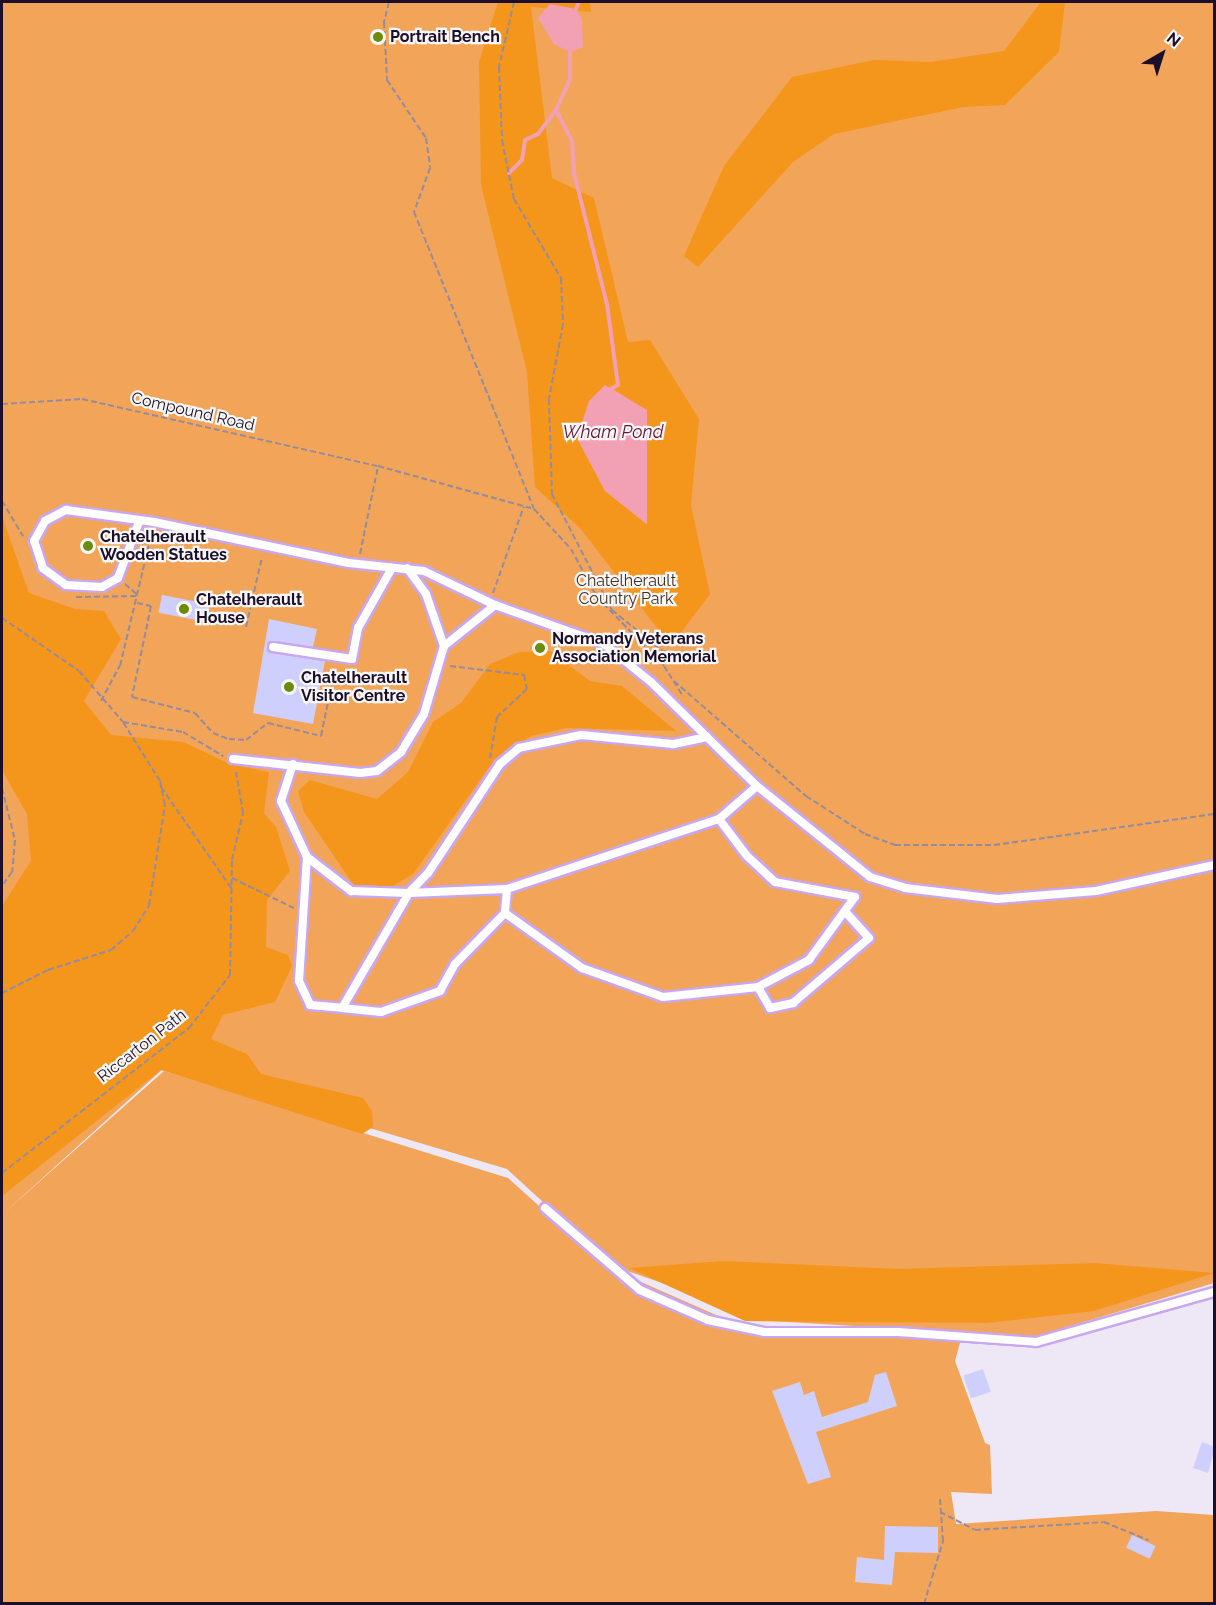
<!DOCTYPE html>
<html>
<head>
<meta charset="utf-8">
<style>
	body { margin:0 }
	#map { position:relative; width:1216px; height:1605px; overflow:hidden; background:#ede7f6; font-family:Raleway,sans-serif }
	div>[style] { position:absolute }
	.green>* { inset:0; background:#f2a558 }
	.forest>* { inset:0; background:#f4951c }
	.water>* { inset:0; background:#f1a1b3 }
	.stream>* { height:4px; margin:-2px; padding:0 2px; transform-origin:2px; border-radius:2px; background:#f1a1b3 }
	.building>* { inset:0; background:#cecffd; transform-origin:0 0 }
	.path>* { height:2px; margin-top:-1px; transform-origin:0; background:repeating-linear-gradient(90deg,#948b9f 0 6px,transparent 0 9px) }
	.roads { filter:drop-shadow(2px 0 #c8a7f0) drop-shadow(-2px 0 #c8a7f0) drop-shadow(0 2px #c8a7f0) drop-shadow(0 -2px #c8a7f0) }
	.lane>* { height:8px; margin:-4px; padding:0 4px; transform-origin:4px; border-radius:4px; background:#fff }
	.dots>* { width:16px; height:16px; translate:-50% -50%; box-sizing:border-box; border:3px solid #f7f7f7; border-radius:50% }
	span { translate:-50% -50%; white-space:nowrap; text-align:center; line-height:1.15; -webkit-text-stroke:4.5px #f7f7f7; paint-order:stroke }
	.poi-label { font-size:16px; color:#1c0f2a; font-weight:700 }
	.left { translate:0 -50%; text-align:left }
	.street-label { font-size:16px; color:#1c0f2a }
	.park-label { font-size:16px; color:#42301f }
	.water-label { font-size:18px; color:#651431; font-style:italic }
	.frame { position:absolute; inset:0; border:3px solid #1c0f2a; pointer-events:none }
	.north { position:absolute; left:1132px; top:24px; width:60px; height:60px; -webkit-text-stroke:4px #f7f7f7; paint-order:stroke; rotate:39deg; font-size:16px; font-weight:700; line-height:24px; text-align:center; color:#1c0f2a }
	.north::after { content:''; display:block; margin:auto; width:21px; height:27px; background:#1c0f2a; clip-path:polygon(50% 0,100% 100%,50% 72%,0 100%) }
</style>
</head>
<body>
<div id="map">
	<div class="green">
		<div style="clip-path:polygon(2px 2px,1214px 2px,1214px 1283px,1034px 1337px,772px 1321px,613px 1266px,507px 1169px,165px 1067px,4px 1213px,164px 1071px,508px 1178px,607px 1267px,741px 1326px,961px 1339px,955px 1361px,985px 1443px,990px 1445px,992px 1494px,951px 1492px,956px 1524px,1156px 1511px,1214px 1515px,1214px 1603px,2px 1603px)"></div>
	</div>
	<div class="forest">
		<div style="clip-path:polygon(evenodd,498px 2px,590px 2px,591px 12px,531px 7px,552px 178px,594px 198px,628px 342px,650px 340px,699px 419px,691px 505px,710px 594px,671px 646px,580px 528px,535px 487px,527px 372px,481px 185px,479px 62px,498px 2px,612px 388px,628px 399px,643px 476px,646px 524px,605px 491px,577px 438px,612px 388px)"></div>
		<div style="clip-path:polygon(1041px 2px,1065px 2px,1059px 52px,1005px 105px,963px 107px,834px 134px,793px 162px,698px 267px,684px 256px,724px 166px,792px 77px,874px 60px,931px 62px,1004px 51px)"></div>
		<div style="clip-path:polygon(2px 516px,29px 593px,75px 609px,104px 611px,121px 639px,84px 701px,111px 735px,183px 742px,230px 764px,269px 772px,264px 813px,276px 827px,290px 871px,267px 900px,266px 947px,288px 955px,292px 966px,275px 1002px,223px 1015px,211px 1039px,247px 1054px,261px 1074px,363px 1098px,372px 1111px,373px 1127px,362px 1134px,161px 1070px,2px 1196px,2px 906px,31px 861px,27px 814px,2px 770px)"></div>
		<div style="clip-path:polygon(550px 651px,590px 681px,622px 686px,676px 731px,566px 728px,531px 736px,495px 759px,413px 874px,388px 889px,355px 887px,304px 812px,298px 791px,310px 780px,377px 799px,408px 772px,433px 722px,461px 703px,490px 664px,519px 652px)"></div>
		<div style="clip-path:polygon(723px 1261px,899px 1269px,1095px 1263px,1214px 1273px,1094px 1311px,987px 1323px,745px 1321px,629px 1268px)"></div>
	</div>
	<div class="water">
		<div style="clip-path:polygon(550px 4px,576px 9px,582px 19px,583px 47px,570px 52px,554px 44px,538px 18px)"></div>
		<div style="clip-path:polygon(605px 385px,647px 410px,647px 524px,605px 491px,577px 438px,589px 401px)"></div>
	</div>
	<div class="stream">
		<div style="left:576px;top:9px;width:8px;rotate:-67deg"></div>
		<div style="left:570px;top:52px;width:27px;rotate:90deg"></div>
		<div style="left:570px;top:79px;width:34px;rotate:114deg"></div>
		<div style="left:556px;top:110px;width:35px;rotate:63deg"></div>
		<div style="left:572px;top:141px;width:32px;rotate:86deg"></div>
		<div style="left:574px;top:173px;width:135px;rotate:75.9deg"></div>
		<div style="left:607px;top:304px;width:82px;rotate:82.3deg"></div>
		<div style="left:618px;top:385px;width:7px;rotate:153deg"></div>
		<div style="left:509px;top:173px;width:18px;rotate:-45deg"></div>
		<div style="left:522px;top:160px;width:20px;rotate:-81deg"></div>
		<div style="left:525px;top:140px;width:14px;rotate:-25deg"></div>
		<div style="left:538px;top:134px;width:30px;rotate:-53deg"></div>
	</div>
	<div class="building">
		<div style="left:162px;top:595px;width:49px;height:18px;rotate:11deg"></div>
		<div style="clip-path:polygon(269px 619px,317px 629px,313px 647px,273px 641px,267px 647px,272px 653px,325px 661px,313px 724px,253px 713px)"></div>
		<div style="left:983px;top:1369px;width:24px;height:21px;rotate:71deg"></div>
		<div style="clip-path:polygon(886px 1372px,897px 1406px,816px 1432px,831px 1477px,808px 1484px,772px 1391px,800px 1382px,804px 1395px,814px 1391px,822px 1417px,868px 1402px,875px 1375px)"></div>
		<div style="clip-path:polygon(1202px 1442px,1215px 1447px,1208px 1473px,1193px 1468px)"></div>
		<div style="clip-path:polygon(885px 1526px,938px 1527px,938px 1553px,895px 1552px,892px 1585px,855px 1582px,857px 1557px,884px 1560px)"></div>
		<div style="left:1132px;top:1535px;width:26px;height:14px;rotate:25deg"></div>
	</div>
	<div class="path">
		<div style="left:389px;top:2px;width:21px;rotate:104deg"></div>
		<div style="left:384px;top:22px;width:58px;rotate:87deg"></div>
		<div style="left:387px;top:80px;width:70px;rotate:56.1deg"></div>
		<div style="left:426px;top:138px;width:30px;rotate:82deg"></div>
		<div style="left:430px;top:168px;width:47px;rotate:110deg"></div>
		<div style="left:414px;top:212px;width:320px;rotate:68deg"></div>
		<div style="left:534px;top:509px;width:54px;rotate:47.2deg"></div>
		<div style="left:571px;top:549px;width:55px;rotate:61.6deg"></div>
		<div style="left:597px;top:597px;width:96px;rotate:45.8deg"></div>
		<div style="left:664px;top:666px;width:36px;rotate:58deg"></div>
		<div style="left:514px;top:2px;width:67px;rotate:103deg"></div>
		<div style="left:499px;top:67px;width:73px;rotate:87.6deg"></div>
		<div style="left:502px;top:140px;width:60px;rotate:78.5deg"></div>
		<div style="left:514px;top:199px;width:92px;rotate:59.3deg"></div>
		<div style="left:561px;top:278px;width:46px;rotate:87.5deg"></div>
		<div style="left:563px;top:324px;width:76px;rotate:100.6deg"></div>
		<div style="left:549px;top:399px;width:95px;rotate:88.2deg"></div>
		<div style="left:552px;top:494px;width:131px;rotate:62.7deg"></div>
		<div style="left:612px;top:610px;width:63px;rotate:39.2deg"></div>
		<div style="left:661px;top:650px;width:25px;rotate:18deg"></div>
		<div style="left:2px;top:404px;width:80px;rotate:-3.6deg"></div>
		<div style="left:82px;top:399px;width:303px;rotate:12.8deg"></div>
		<div style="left:378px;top:466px;width:162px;rotate:15.4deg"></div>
		<div style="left:2px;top:501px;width:41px;rotate:59deg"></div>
		<div style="left:360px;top:554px;width:90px;rotate:-78.4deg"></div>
		<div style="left:125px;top:584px;width:18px;rotate:41deg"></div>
		<div style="left:493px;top:593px;width:92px;rotate:-70.4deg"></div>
		<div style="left:76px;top:597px;width:63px;rotate:-0.9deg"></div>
		<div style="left:137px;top:603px;width:14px;rotate:12deg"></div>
		<div style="left:151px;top:606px;width:93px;rotate:101.8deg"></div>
		<div style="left:132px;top:697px;width:65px;rotate:14.3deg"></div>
		<div style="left:195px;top:713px;width:27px;rotate:48deg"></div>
		<div style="left:213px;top:733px;width:17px;rotate:21deg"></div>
		<div style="left:229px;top:739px;width:17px;rotate:3deg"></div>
		<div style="left:246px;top:740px;width:28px;rotate:-38deg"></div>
		<div style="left:268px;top:723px;width:55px;rotate:13.8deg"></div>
		<div style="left:321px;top:736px;width:68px;rotate:-78.2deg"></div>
		<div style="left:2px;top:618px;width:93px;rotate:34.5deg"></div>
		<div style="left:79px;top:671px;width:67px;rotate:49.2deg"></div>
		<div style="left:123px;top:722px;width:61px;rotate:9.5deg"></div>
		<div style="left:183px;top:732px;width:47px;rotate:31deg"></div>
		<div style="left:246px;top:627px;width:72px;rotate:-77.1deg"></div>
		<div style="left:450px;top:666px;width:75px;rotate:6.9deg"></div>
		<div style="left:524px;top:675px;width:14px;rotate:78deg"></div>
		<div style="left:527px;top:689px;width:41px;rotate:137deg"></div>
		<div style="left:497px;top:717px;width:42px;rotate:99.7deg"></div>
		<div style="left:674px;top:681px;width:175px;rotate:41.1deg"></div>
		<div style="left:806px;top:796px;width:70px;rotate:32.8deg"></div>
		<div style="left:865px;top:834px;width:32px;rotate:20deg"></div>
		<div style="left:895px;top:845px;width:99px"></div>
		<div style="left:994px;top:845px;width:222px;rotate:-8deg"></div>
		<div style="left:101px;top:701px;width:40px;rotate:-62deg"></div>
		<div style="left:120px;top:666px;width:138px;rotate:-76.6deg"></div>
		<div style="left:161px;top:787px;width:124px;rotate:55.2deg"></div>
		<div style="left:2px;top:788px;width:54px;rotate:76deg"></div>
		<div style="left:15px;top:840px;width:32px;rotate:95deg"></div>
		<div style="left:12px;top:872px;width:17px;rotate:126deg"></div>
		<div style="left:232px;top:878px;width:69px;rotate:25.8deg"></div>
		<div style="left:2px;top:993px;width:51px;rotate:-26.6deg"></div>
		<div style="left:48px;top:970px;width:66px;rotate:-17.6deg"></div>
		<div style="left:111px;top:950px;width:29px;rotate:-41deg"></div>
		<div style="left:133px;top:931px;width:31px;rotate:-58deg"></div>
		<div style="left:149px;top:905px;width:101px;rotate:-80.9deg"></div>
		<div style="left:165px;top:805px;width:25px;rotate:-102deg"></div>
		<div style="left:160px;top:781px;width:70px;rotate:-122.1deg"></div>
		<div style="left:2px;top:1173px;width:237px;rotate:-37.8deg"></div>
		<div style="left:189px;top:1028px;width:67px;rotate:-52.3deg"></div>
		<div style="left:230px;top:975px;width:115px;rotate:-89deg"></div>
		<div style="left:232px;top:860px;width:48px;rotate:-76.8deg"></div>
		<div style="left:243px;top:813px;width:43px;rotate:-99.5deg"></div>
		<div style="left:940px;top:1512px;width:39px;rotate:27deg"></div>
		<div style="left:975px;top:1530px;width:129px;rotate:-3.5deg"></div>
		<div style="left:1104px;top:1522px;width:48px;rotate:22.2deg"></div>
		<div style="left:924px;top:1604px;width:66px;rotate:-73.2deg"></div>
		<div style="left:943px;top:1541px;width:43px;rotate:-94deg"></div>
	</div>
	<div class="roads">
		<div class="lane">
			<div style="left:139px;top:522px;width:60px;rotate:110.6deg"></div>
			<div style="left:118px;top:578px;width:18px;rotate:151deg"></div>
			<div style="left:102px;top:587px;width:36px;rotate:-177deg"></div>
			<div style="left:66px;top:585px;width:29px;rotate:-144deg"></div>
			<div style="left:43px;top:568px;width:28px;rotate:-108deg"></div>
			<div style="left:34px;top:541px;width:23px;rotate:-61deg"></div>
			<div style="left:45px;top:521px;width:24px;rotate:-28deg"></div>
			<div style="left:66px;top:510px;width:89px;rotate:7.8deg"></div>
			<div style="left:154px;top:522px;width:199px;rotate:11.9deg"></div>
			<div style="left:349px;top:563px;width:75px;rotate:6.1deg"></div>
			<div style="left:424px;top:571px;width:79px;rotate:25.6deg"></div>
			<div style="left:495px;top:605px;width:116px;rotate:19.7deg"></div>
			<div style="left:604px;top:644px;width:60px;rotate:39deg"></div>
			<div style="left:651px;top:682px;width:148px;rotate:44.5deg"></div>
			<div style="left:757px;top:786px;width:145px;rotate:38.8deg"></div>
			<div style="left:870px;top:877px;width:37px;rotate:17deg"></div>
			<div style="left:905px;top:888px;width:93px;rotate:6.8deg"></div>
			<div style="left:997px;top:899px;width:99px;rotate:-4.6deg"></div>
			<div style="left:1096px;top:891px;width:121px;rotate:-12.4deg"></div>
			<div style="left:444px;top:646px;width:65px;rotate:-38.8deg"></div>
			<div style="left:273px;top:647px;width:80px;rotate:8.6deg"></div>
			<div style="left:352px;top:659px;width:32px;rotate:-79deg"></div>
			<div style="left:358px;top:628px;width:69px;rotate:-60.5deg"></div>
			<div style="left:707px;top:737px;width:35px;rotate:168deg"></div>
			<div style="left:673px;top:744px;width:92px;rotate:-174.4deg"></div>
			<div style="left:581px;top:735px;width:63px;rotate:168.2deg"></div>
			<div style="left:519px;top:748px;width:25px;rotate:140deg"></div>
			<div style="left:500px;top:764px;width:131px;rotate:123.4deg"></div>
			<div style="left:428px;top:873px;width:28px;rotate:134deg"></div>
			<div style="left:409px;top:893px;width:98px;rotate:-2.3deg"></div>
			<div style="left:507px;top:889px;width:223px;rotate:-18.3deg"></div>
			<div style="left:719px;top:819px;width:50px;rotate:-41deg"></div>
			<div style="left:233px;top:759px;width:128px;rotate:6.3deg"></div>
			<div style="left:360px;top:773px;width:17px;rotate:-7deg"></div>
			<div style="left:377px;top:771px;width:31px;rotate:-38deg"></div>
			<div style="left:401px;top:752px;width:44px;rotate:-58.8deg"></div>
			<div style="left:424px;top:714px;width:71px;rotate:-73.6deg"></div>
			<div style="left:444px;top:646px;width:55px;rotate:-109.1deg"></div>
			<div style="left:426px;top:594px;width:32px;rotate:-126deg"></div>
			<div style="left:293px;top:764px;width:39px;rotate:108deg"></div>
			<div style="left:281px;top:801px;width:62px;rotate:65.1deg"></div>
			<div style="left:307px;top:857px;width:56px;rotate:37.7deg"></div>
			<div style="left:351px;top:891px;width:58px;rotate:2deg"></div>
			<div style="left:307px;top:857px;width:124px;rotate:93.7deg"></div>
			<div style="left:299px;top:981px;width:26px;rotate:65deg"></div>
			<div style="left:310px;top:1005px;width:32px;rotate:5deg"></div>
			<div style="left:507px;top:889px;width:24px;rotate:95deg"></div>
			<div style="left:505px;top:913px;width:95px;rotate:35.5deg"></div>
			<div style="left:582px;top:968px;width:86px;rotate:19.7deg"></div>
			<div style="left:663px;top:997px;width:96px;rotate:-6deg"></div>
			<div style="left:758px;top:987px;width:58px;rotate:-27.9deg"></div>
			<div style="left:809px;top:960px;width:78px;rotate:-53.9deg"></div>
			<div style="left:855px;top:897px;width:81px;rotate:-169.4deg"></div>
			<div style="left:775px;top:882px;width:38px;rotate:-137deg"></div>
			<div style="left:747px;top:856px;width:46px;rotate:-127.1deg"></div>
			<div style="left:409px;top:893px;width:133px;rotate:120.2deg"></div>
			<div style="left:342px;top:1008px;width:39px;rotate:6deg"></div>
			<div style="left:381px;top:1012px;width:63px;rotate:-19.6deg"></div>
			<div style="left:440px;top:991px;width:31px;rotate:-61deg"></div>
			<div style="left:455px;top:964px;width:71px;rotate:-45.6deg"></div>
			<div style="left:758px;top:987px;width:24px;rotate:60deg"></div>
			<div style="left:770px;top:1008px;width:24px;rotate:-12deg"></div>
			<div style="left:793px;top:1003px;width:100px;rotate:-40.5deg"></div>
			<div style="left:869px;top:938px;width:36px;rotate:-132deg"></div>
			<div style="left:545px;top:1208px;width:125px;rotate:40.8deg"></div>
			<div style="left:640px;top:1290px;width:74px;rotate:23.8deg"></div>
			<div style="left:708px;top:1320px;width:57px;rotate:12.1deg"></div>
			<div style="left:764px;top:1332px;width:134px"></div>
			<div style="left:898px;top:1332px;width:138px;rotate:4.1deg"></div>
			<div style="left:1036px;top:1342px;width:185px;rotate:-15.7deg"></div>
		</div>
	</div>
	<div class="dots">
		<div style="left:378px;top:37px;background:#6b8b0b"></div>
		<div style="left:88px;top:546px;background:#6b8b0b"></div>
		<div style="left:184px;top:609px;background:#6b8b0b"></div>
		<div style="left:540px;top:648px;background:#6b8b0b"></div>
		<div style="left:289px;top:687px;background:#6b8b0b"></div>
	</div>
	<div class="poi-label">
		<span class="left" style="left:390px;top:37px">Portrait Bench</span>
		<span class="left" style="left:100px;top:546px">Chatelherault<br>Wooden Statues</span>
		<span class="left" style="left:196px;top:609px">Chatelherault<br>House</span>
		<span class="left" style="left:552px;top:648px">Normandy Veterans<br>Association Memorial</span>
		<span class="left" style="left:301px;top:687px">Chatelherault<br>Visitor Centre</span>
	</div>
	<div class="street-label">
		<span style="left:193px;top:412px;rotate:13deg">Compound Road</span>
		<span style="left:142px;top:1046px;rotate:-38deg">Riccarton Path</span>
	</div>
	<div class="park-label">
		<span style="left:626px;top:590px">Chatelherault<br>Country Park</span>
	</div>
	<div class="water-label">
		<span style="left:613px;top:432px">Wham Pond</span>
	</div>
	<div class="frame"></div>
	<div class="north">N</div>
</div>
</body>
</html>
